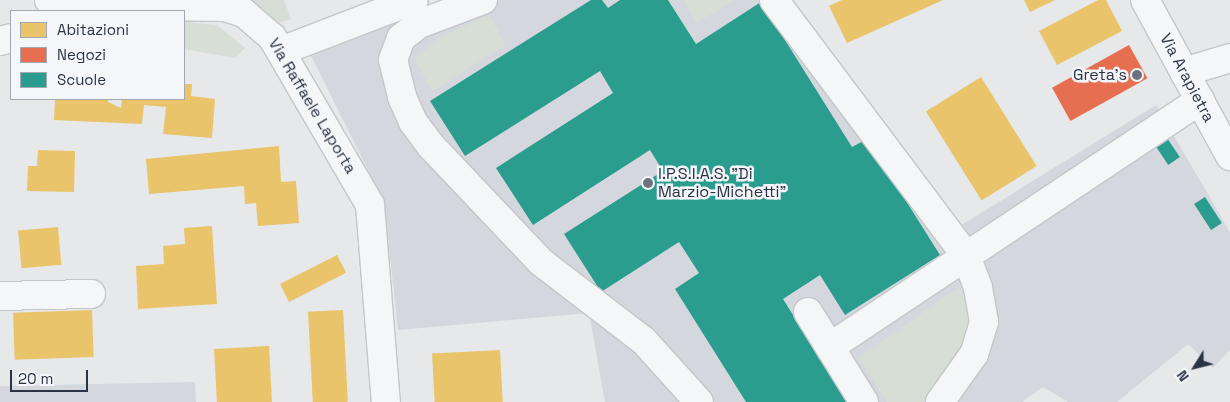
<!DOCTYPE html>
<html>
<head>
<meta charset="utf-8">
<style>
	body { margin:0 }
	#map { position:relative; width:1230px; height:402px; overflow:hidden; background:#e6e8ea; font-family:"Space Grotesk",sans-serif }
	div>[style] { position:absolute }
	.built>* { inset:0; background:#d4d7dd }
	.green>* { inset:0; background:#d6ded6 }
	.homes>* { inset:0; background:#e9c46a; transform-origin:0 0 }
	.shops>* { inset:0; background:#e76f51; transform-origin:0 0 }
	.schools>* { inset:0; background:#2a9d8f; transform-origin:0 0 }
	.roads { filter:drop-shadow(1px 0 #c4c6c8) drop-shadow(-1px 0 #c4c6c8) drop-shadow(0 1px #c4c6c8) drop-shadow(0 -1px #c4c6c8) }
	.minor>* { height:28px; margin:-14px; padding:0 14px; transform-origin:14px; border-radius:14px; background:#f5f6f7 }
	.dots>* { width:14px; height:14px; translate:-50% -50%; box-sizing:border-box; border:2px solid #f4f6f9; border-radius:50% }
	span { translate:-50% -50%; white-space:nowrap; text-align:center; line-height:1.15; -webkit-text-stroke:5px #f4f6f9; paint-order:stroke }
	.poi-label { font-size:16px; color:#2b3445 }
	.right { translate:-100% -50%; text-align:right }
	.left { translate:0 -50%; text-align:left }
	.street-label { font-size:16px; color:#2b3445 }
	.legend { position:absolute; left:10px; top:10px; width:175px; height:90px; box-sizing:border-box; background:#f4f6f9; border:1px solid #a4a8b1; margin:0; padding:6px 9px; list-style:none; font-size:15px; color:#2b3445 }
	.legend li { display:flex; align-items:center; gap:10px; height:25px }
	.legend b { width:25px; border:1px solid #a4a8b1 }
	.north { position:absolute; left:1170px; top:342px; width:50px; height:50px; -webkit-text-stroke:4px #f4f6f9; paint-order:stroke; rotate:234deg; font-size:14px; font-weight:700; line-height:20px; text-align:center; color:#2b3445 }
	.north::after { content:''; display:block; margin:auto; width:18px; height:22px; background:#2b3445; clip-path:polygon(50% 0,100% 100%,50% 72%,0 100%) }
	.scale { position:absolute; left:10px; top:370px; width:78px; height:22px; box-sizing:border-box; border:2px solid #2b3445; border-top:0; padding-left:6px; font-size:15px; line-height:18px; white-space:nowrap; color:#2b3445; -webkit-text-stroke:4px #f4f6f9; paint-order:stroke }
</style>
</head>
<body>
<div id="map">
	<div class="built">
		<div style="clip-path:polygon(453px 0,787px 0,955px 229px,1156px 105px,1230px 232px,1230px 350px,1213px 368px,1188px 344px,1117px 402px,1068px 402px,1043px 387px,1022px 402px,605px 402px,589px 313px,398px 330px,384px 202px,311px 56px)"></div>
		<div style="clip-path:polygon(195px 382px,196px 402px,0 402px,0 386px)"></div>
	</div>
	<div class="green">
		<div style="clip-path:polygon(251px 0,284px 0,291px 19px,278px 23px)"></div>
		<div style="clip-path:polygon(683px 0,734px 0,697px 23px)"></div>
		<div style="clip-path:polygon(489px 15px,506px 45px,433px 91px,414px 60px,438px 38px)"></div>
		<div style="clip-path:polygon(184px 22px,217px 25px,245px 48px,235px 58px,184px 49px)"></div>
		<div style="clip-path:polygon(959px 287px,968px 303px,971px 319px,968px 341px,936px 402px,887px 402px,858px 358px)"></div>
	</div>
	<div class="homes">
		<div style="clip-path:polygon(842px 0,943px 0,847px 43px,829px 6px)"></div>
		<div style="clip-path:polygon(1024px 0,1055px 0,1030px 12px)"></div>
		<div style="clip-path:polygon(1098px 0,1106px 0,1122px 31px,1057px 65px,1039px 31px)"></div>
		<div style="left:981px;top:77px;width:105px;height:65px;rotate:58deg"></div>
		<div style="clip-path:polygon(184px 84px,192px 84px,191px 96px,215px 99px,212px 138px,163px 134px,166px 107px,144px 105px,142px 124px,54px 120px,55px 99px,108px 99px,108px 102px,121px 108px,122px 99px,184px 99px)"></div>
		<div style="clip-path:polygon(279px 146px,281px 182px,296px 181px,299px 223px,258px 226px,256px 203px,245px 204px,244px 186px,149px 194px,146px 159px)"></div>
		<div style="clip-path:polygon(38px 150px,75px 151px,74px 192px,27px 191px,28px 166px,37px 166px)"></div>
		<div style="clip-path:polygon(212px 226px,217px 304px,138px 309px,136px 266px,164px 264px,163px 246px,185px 244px,184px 228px)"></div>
		<div style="left:58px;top:227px;width:38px;height:40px;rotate:85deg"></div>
		<div style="left:337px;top:255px;width:20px;height:64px;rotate:63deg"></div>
		<div style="left:92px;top:310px;width:47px;height:79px;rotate:88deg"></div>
		<div style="left:343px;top:310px;width:92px;height:35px;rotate:87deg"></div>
		<div style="left:269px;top:346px;width:56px;height:55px;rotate:87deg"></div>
		<div style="left:500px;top:350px;width:52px;height:68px;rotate:87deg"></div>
	</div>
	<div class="shops">
		<div style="left:1129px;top:45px;width:38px;height:88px;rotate:61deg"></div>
	</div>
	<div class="schools">
		<div style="clip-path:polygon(591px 0,602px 0,608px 8px,620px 0,668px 0,696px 44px,761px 2px,852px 147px,867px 139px,940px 255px,845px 315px,820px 275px,783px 299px,848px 402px,746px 402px,675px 289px,699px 273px,679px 242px,601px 292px,564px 234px,663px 171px,650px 150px,533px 225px,496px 168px,613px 93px,600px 71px,465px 156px,430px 101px)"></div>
		<div style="left:1167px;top:138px;width:23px;height:14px;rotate:56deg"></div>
		<div style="left:1205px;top:197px;width:31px;height:13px;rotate:57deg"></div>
	</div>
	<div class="roads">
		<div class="minor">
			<div style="left:49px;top:0;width:42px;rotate:6.8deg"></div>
			<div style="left:91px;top:5px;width:134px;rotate:0.9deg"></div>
			<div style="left:225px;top:7px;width:20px;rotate:18deg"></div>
			<div style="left:244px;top:13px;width:37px;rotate:41deg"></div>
			<div style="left:272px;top:37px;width:194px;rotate:59.7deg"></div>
			<div style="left:370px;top:205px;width:198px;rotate:85.4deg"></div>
			<div style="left:483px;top:0;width:68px;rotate:159.4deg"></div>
			<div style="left:419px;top:24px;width:23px;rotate:142deg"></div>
			<div style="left:401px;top:38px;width:23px;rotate:110deg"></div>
			<div style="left:393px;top:60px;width:38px;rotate:76deg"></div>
			<div style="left:402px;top:97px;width:27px;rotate:66deg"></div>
			<div style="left:413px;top:122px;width:30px;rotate:53deg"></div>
			<div style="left:431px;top:146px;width:160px;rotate:46.5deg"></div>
			<div style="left:541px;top:262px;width:130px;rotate:37.5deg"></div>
			<div style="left:644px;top:341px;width:82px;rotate:48deg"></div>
			<div style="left:774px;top:0;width:320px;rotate:53.1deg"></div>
			<div style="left:966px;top:256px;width:34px;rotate:69deg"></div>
			<div style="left:978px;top:288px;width:35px;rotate:80deg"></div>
			<div style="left:984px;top:322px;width:34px;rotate:107deg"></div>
			<div style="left:974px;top:354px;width:59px;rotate:125.3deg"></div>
			<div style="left:1145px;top:0;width:178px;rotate:61.4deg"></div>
			<div style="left:0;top:41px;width:11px;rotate:-15deg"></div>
			<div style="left:281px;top:51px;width:142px;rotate:-21deg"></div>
			<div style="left:1184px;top:72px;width:48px;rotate:-16.9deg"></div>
			<div style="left:0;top:296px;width:91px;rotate:-1.3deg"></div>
			<div style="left:808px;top:312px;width:106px;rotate:58.1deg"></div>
			<div style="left:830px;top:347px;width:445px;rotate:-33.7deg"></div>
		</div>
	</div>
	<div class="dots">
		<div style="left:1137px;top:75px;background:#6c737f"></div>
		<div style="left:648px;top:183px;background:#6c737f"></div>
	</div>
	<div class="poi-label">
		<span class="right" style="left:1127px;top:75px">Greta's</span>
		<span class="left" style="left:658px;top:183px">I.P.S.I.A.S. "Di<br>Marzio-Michetti"</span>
	</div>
	<div class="street-label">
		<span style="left:1187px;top:78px;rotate:62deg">Via Arapietra</span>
		<span style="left:312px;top:106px;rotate:59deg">Via Raffaele Laporta</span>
	</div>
	<ul class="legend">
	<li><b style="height:14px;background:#e9c46a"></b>Abitazioni</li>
	<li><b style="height:14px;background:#e76f51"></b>Negozi</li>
	<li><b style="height:14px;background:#2a9d8f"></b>Scuole</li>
	</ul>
	<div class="north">N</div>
	<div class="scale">20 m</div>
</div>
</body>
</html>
